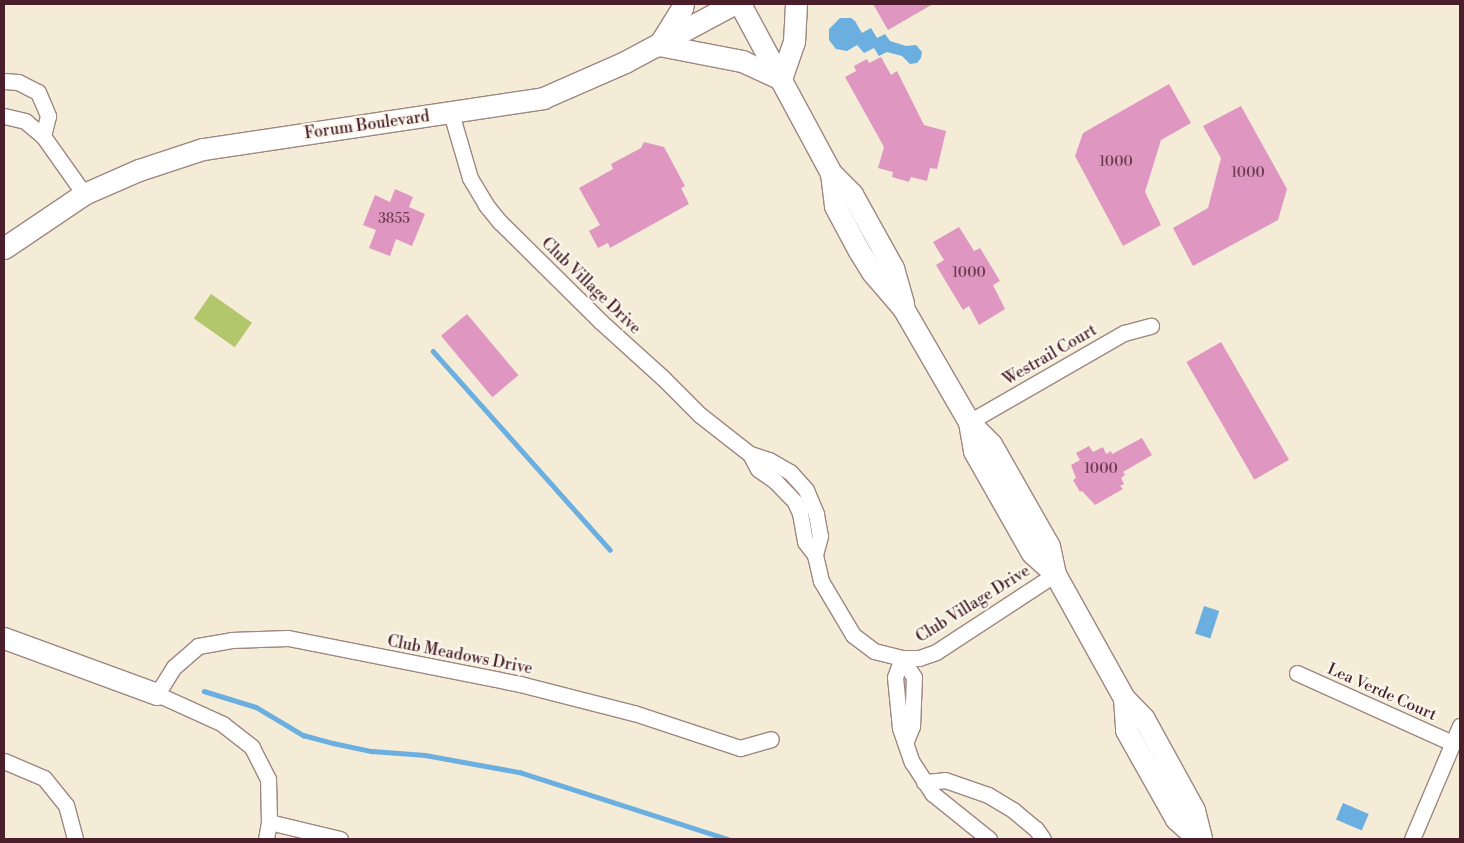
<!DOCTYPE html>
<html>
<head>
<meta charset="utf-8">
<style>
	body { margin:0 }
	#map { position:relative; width:1464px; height:843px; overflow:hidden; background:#f4ecd7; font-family:"Libre Bodoni",serif }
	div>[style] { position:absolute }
	.green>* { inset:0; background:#b2c66b; transform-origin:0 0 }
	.water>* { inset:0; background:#6baee0; transform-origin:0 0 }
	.stream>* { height:4.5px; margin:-2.25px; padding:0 2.25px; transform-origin:2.25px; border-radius:2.25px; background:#6baee0 }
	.building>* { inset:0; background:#df97c2; transform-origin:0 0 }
	.roads { filter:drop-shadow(1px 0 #9f8681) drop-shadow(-1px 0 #9f8681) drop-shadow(0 1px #9f8681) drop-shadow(0 -1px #9f8681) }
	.street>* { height:15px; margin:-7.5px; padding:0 7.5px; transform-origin:7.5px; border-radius:7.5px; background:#fff }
	.secondary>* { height:21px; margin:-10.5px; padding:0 10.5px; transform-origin:10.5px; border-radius:10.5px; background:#fff }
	span { translate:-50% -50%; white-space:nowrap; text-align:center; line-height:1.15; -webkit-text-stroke:4.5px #fbf7ec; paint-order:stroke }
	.number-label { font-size:14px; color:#6f3d51 }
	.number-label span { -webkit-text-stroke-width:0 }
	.street-label { font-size:16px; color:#4a1f2b }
	.frame { position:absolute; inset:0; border:5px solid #4a1f2b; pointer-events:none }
</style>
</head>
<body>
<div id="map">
	<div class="green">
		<div style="left:211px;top:294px;width:50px;height:30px;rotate:35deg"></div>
	</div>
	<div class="water">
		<div style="clip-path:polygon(840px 18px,851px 18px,855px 21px,862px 33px,871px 28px,877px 38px,885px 34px,890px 41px,906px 46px,916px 45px,922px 52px,921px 58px,917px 63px,910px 64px,902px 56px,887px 52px,879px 56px,874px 48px,864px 53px,857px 45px,847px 51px,836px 49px,829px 40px,829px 29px)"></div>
		<div style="left:1204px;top:606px;width:16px;height:29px;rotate:18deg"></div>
		<div style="left:1343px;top:803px;width:28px;height:18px;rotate:23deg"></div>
	</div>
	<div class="stream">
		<div style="left:433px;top:351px;width:266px;rotate:48.3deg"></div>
		<div style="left:204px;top:691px;width:54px;rotate:17.1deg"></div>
		<div style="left:256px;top:707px;width:55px;rotate:30.8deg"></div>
		<div style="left:303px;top:735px;width:31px;rotate:15deg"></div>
		<div style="left:333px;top:743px;width:40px;rotate:12deg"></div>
		<div style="left:372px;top:751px;width:53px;rotate:4.3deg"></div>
		<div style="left:425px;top:755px;width:96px;rotate:10.3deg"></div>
		<div style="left:519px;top:772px;width:219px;rotate:17.8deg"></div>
	</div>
	<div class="building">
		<div style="clip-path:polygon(873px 4px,933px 4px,888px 30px)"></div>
		<div style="clip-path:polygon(881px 57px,891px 75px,897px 71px,924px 125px,946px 131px,937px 169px,930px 168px,927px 181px,911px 177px,909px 182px,892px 177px,893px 172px,878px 168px,884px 147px,845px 77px,856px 71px,854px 66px,867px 59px,869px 63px)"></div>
		<div style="clip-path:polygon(1169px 84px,1191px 123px,1161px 140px,1145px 192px,1161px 225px,1123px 246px,1075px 156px,1083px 133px)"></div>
		<div style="clip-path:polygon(1241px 106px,1287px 189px,1278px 220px,1193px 266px,1173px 228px,1208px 208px,1221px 158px,1203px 126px)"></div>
		<div style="clip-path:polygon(644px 142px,664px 147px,685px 186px,681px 188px,689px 204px,610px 248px,608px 243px,598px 248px,589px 231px,600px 225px,579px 188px,613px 169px,611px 164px,641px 148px)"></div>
		<div style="clip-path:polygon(395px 189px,413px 197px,409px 207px,425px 214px,412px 246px,396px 239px,390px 256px,369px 248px,376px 230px,363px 225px,375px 195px,390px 202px)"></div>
		<div style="clip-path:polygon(959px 227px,974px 251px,980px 248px,1000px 281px,993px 285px,1005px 309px,979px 325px,969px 306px,963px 310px,936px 265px,944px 260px,933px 242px)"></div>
		<div style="left:467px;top:314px;width:80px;height:34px;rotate:50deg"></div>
		<div style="left:1221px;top:342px;width:136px;height:40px;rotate:60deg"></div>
		<div style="clip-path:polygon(1142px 438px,1152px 455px,1123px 472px,1125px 475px,1121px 478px,1124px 484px,1120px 486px,1123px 489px,1095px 505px,1082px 491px,1080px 492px,1073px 480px,1076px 478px,1071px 465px,1080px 460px,1076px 453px,1089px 446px,1093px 452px,1103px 447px,1106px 454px,1111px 451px,1112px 454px)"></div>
	</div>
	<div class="roads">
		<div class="street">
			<div style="left:4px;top:81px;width:14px;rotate:4deg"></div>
			<div style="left:18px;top:82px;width:22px;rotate:27deg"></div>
			<div style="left:38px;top:92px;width:26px;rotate:67deg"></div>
			<div style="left:48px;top:116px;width:21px;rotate:104deg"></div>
			<div style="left:451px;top:113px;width:68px;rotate:73.7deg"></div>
			<div style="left:470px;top:178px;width:31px;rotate:59deg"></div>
			<div style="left:486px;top:205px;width:22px;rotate:51deg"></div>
			<div style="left:500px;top:222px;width:141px;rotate:44.7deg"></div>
			<div style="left:600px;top:321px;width:84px;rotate:42.1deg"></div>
			<div style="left:662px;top:377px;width:54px;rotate:45deg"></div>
			<div style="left:700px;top:415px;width:63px;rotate:38deg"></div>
			<div style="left:750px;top:454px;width:20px;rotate:18deg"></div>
			<div style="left:769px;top:460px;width:24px;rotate:30deg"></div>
			<div style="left:790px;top:472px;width:24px;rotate:48deg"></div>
			<div style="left:806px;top:490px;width:26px;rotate:67deg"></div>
			<div style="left:816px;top:514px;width:22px;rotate:80deg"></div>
			<div style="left:820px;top:536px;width:20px;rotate:105deg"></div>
			<div style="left:4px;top:116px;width:22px;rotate:13deg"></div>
			<div style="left:25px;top:121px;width:23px;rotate:40deg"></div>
			<div style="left:43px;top:136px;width:71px;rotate:54.7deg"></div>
			<div style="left:969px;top:422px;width:179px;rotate:-29.9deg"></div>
			<div style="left:1124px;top:333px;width:28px;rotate:-15deg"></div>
			<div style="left:750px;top:454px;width:17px;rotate:62deg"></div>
			<div style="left:758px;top:469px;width:21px;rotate:35deg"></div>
			<div style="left:775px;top:481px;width:29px;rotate:46deg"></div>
			<div style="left:795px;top:502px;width:12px;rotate:66deg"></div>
			<div style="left:800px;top:513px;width:29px;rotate:80deg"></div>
			<div style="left:805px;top:542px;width:16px;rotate:52deg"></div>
			<div style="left:815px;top:555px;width:27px;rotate:77deg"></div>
			<div style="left:821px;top:581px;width:63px;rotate:59.3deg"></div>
			<div style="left:853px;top:635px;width:26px;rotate:37deg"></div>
			<div style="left:874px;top:651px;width:29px;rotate:14deg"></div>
			<div style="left:902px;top:658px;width:17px"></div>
			<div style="left:919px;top:658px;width:18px;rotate:-19deg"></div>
			<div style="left:936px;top:652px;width:142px;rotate:-33.2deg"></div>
			<div style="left:902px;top:658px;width:20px;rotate:110deg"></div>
			<div style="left:895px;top:677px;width:51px;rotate:84.4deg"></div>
			<div style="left:900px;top:728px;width:36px;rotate:71deg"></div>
			<div style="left:912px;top:762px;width:38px;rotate:57deg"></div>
			<div style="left:933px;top:794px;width:72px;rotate:38.8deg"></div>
			<div style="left:902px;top:658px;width:22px;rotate:58deg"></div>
			<div style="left:914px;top:677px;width:49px;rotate:92.3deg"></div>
			<div style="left:912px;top:726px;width:18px;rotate:112deg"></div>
			<div style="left:1297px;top:673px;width:170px;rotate:24.3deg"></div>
			<div style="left:4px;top:761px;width:43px;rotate:23deg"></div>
			<div style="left:44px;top:778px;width:35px;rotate:51deg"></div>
			<div style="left:66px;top:805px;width:35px;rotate:75deg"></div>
			<div style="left:924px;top:782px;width:21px;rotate:-5deg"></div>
			<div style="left:945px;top:780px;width:46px;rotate:19.2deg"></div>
			<div style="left:988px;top:795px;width:29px;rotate:31deg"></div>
			<div style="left:1013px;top:810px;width:30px;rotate:40deg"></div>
			<div style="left:1036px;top:829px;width:12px;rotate:55deg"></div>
			<div style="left:269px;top:822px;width:73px;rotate:13.5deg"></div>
			<div style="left:266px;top:839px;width:17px;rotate:-80deg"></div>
			<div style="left:269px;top:822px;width:43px;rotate:-91.3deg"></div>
			<div style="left:268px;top:779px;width:36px;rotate:-117deg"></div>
			<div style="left:252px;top:747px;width:37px;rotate:-142deg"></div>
			<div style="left:223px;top:724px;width:72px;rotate:-155.6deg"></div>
			<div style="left:157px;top:694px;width:32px;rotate:-58deg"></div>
			<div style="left:174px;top:667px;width:32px;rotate:-41deg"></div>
			<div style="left:198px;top:646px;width:34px;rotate:-10deg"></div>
			<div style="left:231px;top:640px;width:57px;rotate:-2deg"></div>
			<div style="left:288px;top:638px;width:237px;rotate:11.2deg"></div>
			<div style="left:520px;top:684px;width:118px;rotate:14.3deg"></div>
			<div style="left:634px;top:713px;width:112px;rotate:18.3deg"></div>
			<div style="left:740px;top:748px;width:32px;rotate:-16deg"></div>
			<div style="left:1412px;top:839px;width:123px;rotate:-67deg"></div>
		</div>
		<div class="secondary">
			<div style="left:683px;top:4px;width:4px;rotate:104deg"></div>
			<div style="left:682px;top:8px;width:44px;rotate:121.9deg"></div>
			<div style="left:659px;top:45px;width:85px;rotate:10.9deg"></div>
			<div style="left:742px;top:61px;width:43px;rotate:24.8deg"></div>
			<div style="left:781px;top:79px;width:39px;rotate:-71deg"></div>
			<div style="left:794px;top:42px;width:38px;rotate:-87deg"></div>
			<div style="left:740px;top:4px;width:192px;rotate:61.7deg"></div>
			<div style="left:831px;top:173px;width:33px;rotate:83deg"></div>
			<div style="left:835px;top:206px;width:51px;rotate:61.9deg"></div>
			<div style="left:859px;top:251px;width:25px;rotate:58deg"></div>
			<div style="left:872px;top:272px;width:48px;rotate:49.3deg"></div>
			<div style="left:903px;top:308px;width:132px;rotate:59.9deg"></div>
			<div style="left:969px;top:422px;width:31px;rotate:45deg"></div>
			<div style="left:991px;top:444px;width:117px;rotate:60.4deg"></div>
			<div style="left:1049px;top:546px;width:29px;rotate:78deg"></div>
			<div style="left:1055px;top:574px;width:142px;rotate:60.9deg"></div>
			<div style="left:1124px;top:698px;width:29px;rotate:46deg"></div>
			<div style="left:1144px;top:719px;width:104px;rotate:61.2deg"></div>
			<div style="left:1194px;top:810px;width:30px;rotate:76deg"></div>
			<div style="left:831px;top:173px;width:30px;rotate:45deg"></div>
			<div style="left:852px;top:194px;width:85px;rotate:61deg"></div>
			<div style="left:893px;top:268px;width:37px;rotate:74deg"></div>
			<div style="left:4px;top:248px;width:97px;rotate:-34deg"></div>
			<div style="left:84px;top:194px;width:60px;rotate:-23.6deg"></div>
			<div style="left:139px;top:170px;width:67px;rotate:-18.2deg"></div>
			<div style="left:203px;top:149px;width:344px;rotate:-8.5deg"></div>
			<div style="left:543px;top:98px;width:90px;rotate:-23.7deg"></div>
			<div style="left:625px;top:62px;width:123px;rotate:-28.2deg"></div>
			<div style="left:969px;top:422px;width:29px;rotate:80deg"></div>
			<div style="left:974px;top:451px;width:117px;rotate:60.4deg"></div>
			<div style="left:1032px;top:553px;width:31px;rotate:42deg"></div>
			<div style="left:4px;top:638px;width:163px;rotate:20.1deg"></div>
			<div style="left:1124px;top:698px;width:32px;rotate:86deg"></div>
			<div style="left:1126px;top:730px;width:102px;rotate:60.7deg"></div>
			<div style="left:1176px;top:819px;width:30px;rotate:42deg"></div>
		</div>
	</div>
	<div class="number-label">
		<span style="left:1116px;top:162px">1000</span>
		<span style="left:1248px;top:173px">1000</span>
		<span style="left:394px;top:219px">3855</span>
		<span style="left:969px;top:273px">1000</span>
		<span style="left:1101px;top:469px">1000</span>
	</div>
	<div class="street-label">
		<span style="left:367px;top:125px;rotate:-8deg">Forum Boulevard</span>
		<span style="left:591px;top:286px;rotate:44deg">Club Village Drive</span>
		<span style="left:1050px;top:355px;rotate:-30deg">Westrail Court</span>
		<span style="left:973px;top:604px;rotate:-32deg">Club Village Drive</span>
		<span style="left:460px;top:655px;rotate:11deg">Club Meadows Drive</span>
		<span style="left:1382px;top:692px;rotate:24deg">Lea Verde Court</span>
	</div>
	<div class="frame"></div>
</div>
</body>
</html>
